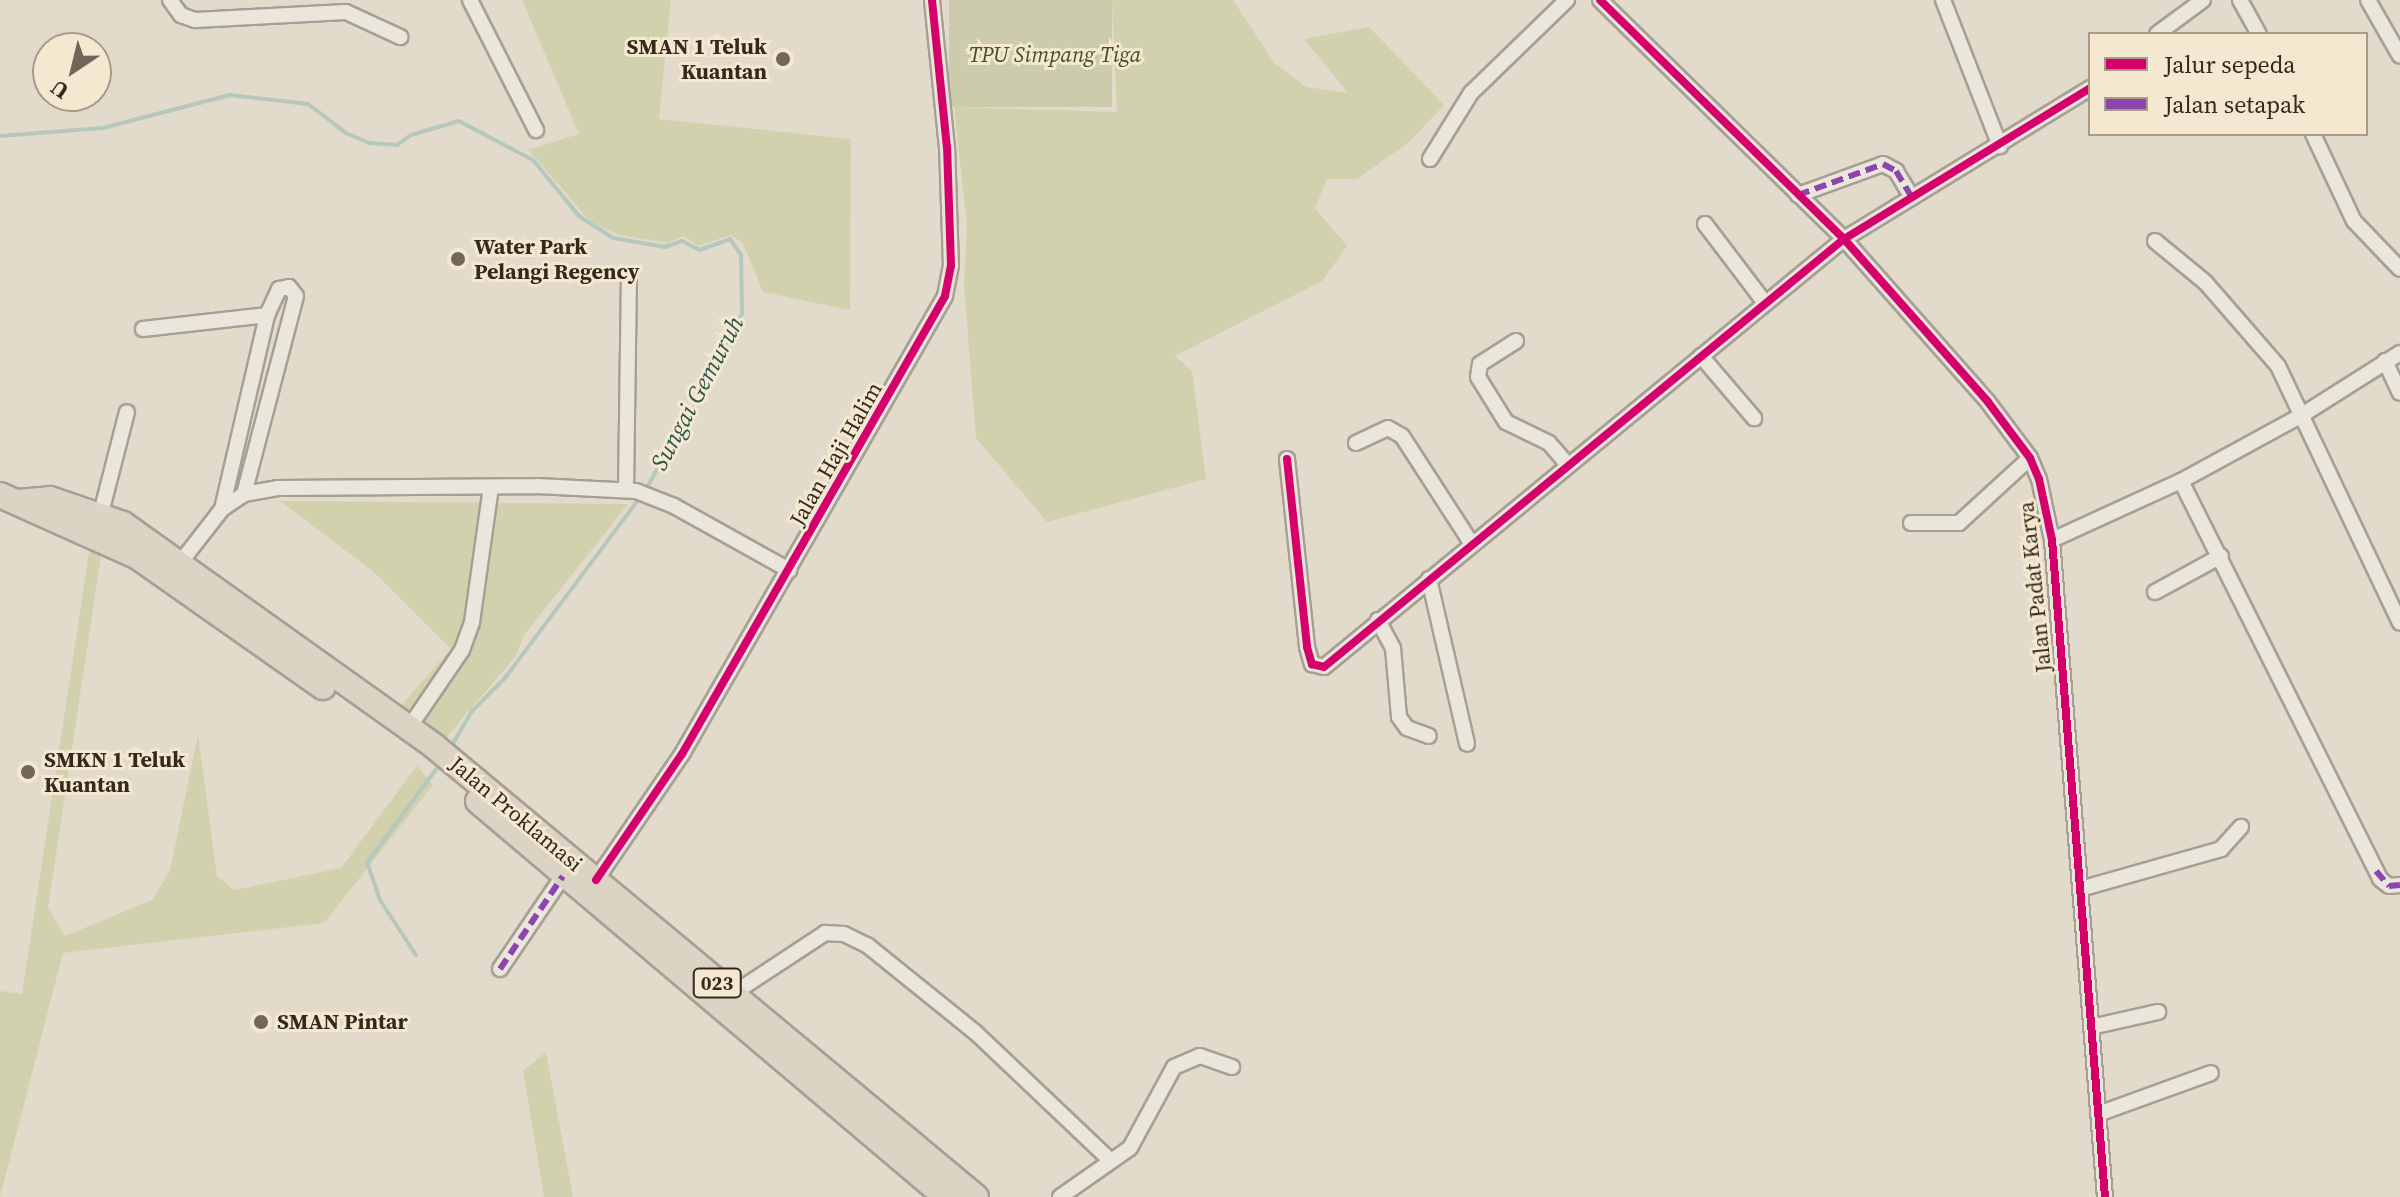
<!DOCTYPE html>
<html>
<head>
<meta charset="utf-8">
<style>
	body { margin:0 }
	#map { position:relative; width:2400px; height:1197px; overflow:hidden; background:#e2daca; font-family:"Source Serif 4",serif }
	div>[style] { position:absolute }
	.green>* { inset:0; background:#d2d1ad }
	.cemetery>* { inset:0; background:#cccbac; transform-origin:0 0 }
	.stream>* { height:4px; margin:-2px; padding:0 2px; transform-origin:2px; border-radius:2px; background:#b6c7bc }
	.roads { filter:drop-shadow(2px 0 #a79f94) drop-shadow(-2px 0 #a79f94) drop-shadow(0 2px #a79f94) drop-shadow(0 -2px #a79f94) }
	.minor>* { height:14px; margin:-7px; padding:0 7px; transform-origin:7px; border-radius:7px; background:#eae6dc }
	.trunk>* { height:24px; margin:-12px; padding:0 12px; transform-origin:12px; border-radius:12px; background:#dbd3c4 }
	.quiet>* { height:6px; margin-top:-3px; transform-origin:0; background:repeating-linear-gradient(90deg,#8e44ad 0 12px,transparent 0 18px) }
	.cycleway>* { height:8px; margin:-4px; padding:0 4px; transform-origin:4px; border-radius:4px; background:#d6006c }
	.dots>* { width:22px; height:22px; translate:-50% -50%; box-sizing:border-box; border:4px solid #f4e9d0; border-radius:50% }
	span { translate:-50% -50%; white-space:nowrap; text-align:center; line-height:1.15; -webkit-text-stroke:6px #f4e9d0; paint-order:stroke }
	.shield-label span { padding:2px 6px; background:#f4e9d0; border:2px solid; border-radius:6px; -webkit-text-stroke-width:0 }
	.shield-label { font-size:20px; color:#35281d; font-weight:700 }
	.poi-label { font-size:22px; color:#35281d; font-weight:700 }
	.right { translate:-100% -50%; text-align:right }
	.left { translate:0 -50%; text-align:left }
	.park-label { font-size:22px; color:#465124; font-style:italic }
	.street-label { font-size:22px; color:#35281d }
	.water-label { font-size:24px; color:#2c5451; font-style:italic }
	.legend { position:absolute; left:2088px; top:32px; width:280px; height:104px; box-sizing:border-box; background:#f4e9d0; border:2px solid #a89c88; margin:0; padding:10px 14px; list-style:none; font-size:24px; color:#35281d }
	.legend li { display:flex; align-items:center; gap:16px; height:40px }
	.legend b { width:40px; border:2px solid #a89c88 }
	.north { position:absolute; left:32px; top:32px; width:80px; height:80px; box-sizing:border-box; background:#f4e9d0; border:2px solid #a89c88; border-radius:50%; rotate:215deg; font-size:22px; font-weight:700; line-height:32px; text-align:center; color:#35281d }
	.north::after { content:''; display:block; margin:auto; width:28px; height:36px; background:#72665a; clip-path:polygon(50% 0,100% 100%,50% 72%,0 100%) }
</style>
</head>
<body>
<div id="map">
	<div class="green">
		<div style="clip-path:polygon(522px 0,671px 0,659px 119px,851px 139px,850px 310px,763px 292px,743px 243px,731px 235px,698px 246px,684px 236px,668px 243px,620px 235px,592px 223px,528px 150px,579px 134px)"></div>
		<div style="clip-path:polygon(1112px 0,1233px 0,1275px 64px,1306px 87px,1348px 93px,1304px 39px,1369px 27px,1444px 105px,1409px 142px,1357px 179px,1327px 179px,1315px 208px,1347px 246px,1322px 281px,1175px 356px,1192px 371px,1206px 479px,1047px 522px,976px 438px,964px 285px,967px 225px,954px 107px,1117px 112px)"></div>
		<div style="clip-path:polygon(280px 501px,628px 504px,524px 635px,516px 656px,442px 742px,396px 711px,451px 649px,375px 573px)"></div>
		<div style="clip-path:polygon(102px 549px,48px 908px,65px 936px,152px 900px,170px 871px,198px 734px,217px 876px,234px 890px,341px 868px,417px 766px,433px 785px,324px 923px,63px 953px,0 1197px,0 991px,22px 994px,89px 553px)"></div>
		<div style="clip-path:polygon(546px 1052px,573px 1197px,544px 1197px,523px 1071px)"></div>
	</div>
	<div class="cemetery">
		<div style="left:949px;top:0;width:163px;height:107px"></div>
	</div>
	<div class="stream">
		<div style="left:0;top:136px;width:103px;rotate:-4.4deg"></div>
		<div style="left:103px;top:128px;width:131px;rotate:-14.6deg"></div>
		<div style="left:230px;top:95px;width:79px;rotate:6.6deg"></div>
		<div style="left:308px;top:104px;width:48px;rotate:37.3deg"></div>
		<div style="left:346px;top:133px;width:25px;rotate:23deg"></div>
		<div style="left:369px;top:143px;width:28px;rotate:4deg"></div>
		<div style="left:397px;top:145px;width:17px;rotate:-36deg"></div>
		<div style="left:411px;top:135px;width:50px;rotate:-16.3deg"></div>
		<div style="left:459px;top:121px;width:84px;rotate:27.8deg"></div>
		<div style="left:533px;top:160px;width:72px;rotate:50.6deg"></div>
		<div style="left:579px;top:216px;width:40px;rotate:32.9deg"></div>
		<div style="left:613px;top:238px;width:53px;rotate:9.8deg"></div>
		<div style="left:665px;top:247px;width:18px;rotate:-19deg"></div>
		<div style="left:682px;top:241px;width:20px;rotate:27deg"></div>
		<div style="left:700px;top:250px;width:32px;rotate:-20deg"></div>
		<div style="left:730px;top:239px;width:19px;rotate:55deg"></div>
		<div style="left:741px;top:255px;width:59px;rotate:89deg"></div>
		<div style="left:742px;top:314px;width:200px;rotate:118.7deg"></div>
		<div style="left:451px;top:747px;width:42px;rotate:-59.7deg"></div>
		<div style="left:472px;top:711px;width:47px;rotate:-45deg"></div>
		<div style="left:505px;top:678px;width:227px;rotate:-53.2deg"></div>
		<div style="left:416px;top:955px;width:66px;rotate:-123.2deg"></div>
		<div style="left:380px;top:900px;width:39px;rotate:-109deg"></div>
		<div style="left:367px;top:863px;width:123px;rotate:-53.6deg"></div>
	</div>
	<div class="roads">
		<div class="minor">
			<div style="left:170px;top:0;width:19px;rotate:54deg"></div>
			<div style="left:181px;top:15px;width:15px;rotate:20deg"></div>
			<div style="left:195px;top:20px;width:151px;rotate:-3deg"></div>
			<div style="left:346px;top:12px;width:60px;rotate:24.8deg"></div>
			<div style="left:470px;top:0;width:146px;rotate:63.1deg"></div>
			<div style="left:1600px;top:0;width:342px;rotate:44.4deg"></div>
			<div style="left:1844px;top:239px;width:217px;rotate:48.5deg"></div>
			<div style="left:1988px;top:402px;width:70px;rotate:53.1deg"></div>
			<div style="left:2030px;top:458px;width:23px;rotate:67deg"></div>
			<div style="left:2039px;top:479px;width:62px;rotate:78deg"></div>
			<div style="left:2052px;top:540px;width:659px;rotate:85.39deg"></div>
			<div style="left:1943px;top:0;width:157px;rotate:68.7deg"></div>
			<div style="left:2240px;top:0;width:39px;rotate:61deg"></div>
			<div style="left:2368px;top:0;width:64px;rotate:60.3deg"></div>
			<div style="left:2157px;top:34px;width:57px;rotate:-36.5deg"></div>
			<div style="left:2313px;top:134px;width:96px;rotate:64.8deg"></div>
			<div style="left:2354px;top:221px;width:66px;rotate:46.2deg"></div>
			<div style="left:1430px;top:159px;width:78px;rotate:-58.2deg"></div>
			<div style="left:1471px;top:93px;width:134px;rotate:-44.1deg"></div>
			<div style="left:1798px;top:195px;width:90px;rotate:-20deg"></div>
			<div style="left:1883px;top:164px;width:15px;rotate:28deg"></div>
			<div style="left:1896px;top:171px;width:31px;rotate:59deg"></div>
			<div style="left:1705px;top:224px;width:99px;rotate:52.8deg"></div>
			<div style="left:2155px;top:241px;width:65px;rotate:39.4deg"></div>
			<div style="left:2205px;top:282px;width:111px;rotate:49deg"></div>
			<div style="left:2278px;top:366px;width:284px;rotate:64.6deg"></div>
			<div style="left:143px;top:329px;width:125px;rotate:-6.4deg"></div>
			<div style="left:1516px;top:341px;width:43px;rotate:147.4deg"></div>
			<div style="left:1480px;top:364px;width:13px;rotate:99deg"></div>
			<div style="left:1478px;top:377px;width:53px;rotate:58.1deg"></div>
			<div style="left:1506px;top:422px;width:48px;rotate:26deg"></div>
			<div style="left:1549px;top:443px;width:28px;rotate:49deg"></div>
			<div style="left:1701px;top:356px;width:82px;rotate:49.5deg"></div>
			<div style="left:2385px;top:361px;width:35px;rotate:65deg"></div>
			<div style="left:1356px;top:443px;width:35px;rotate:-25deg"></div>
			<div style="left:1388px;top:428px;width:16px;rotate:30deg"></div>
			<div style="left:1402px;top:436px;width:129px;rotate:57.1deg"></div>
			<div style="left:1287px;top:459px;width:189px;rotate:83.9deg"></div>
			<div style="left:1307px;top:647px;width:18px;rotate:74deg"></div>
			<div style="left:1312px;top:664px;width:12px;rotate:14deg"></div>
			<div style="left:1324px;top:667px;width:673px;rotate:-39.46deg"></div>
			<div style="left:1844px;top:239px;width:289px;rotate:-31.5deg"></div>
			<div style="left:2181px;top:481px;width:445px;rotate:63.4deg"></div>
			<div style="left:2380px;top:879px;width:11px;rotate:38deg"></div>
			<div style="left:2389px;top:886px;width:11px;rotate:-5deg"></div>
			<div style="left:626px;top:490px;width:214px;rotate:-89.2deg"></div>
			<div style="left:222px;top:509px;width:199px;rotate:-76.9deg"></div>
			<div style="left:267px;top:315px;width:29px;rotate:-65deg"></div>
			<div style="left:279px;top:289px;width:10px;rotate:-11deg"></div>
			<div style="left:289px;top:287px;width:11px;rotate:52deg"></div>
			<div style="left:296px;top:296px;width:205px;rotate:104.7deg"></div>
			<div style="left:101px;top:513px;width:104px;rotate:-75.6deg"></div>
			<div style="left:1911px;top:523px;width:48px"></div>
			<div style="left:1959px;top:523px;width:96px;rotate:-42.5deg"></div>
			<div style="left:2052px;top:540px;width:142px;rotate:-24.6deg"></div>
			<div style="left:2181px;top:481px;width:138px;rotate:-28.6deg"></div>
			<div style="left:2302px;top:415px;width:116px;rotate:-32.3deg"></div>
			<div style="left:180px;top:563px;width:68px;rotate:-52.1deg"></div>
			<div style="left:222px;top:509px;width:27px;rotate:-34deg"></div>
			<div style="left:244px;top:494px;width:34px;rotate:-10deg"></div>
			<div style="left:277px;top:488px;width:260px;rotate:-0.4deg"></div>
			<div style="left:537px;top:486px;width:99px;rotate:2.9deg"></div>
			<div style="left:636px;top:491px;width:41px;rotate:21.5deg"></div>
			<div style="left:674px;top:506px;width:132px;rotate:29.1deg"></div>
			<div style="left:1429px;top:579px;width:169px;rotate:77deg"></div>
			<div style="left:2155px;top:592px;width:75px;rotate:-28.6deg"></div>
			<div style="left:1378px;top:620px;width:32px;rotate:62deg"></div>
			<div style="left:1393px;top:648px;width:69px;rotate:85deg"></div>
			<div style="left:1399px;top:717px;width:14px;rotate:54deg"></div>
			<div style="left:1407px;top:728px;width:23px;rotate:20deg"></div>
			<div style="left:408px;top:729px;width:96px;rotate:-55.6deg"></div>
			<div style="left:462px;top:650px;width:30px;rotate:-70deg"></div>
			<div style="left:472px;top:622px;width:136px;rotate:-82deg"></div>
			<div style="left:596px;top:880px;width:153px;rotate:-55.7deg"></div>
			<div style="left:682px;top:754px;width:528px;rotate:-60.13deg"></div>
			<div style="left:945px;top:296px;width:31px;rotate:-79deg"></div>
			<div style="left:951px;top:266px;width:118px;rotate:-91.9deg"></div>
			<div style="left:947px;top:148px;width:149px;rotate:-95.8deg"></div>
			<div style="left:2080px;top:889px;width:147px;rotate:-15.8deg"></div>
			<div style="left:2221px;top:849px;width:30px;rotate:-48deg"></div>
			<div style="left:500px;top:969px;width:112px;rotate:-55.9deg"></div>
			<div style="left:731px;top:995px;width:113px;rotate:-33.4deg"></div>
			<div style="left:825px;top:933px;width:19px;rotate:3deg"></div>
			<div style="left:844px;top:934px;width:25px;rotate:26deg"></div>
			<div style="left:867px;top:945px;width:139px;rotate:38.9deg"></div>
			<div style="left:975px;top:1032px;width:186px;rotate:43.5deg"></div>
			<div style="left:2091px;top:1027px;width:69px;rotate:-12.6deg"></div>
			<div style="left:2098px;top:1114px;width:120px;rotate:-19.9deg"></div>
			<div style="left:1060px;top:1197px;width:85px;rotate:-35deg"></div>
			<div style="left:1130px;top:1148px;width:92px;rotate:-61.5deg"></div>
			<div style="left:1174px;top:1067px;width:28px;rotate:-23deg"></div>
			<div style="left:1200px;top:1056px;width:34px;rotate:19deg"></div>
		</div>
		<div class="trunk">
			<div style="left:0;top:495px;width:151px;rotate:24.2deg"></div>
			<div style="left:138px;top:557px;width:226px;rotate:35.1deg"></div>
			<div style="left:17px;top:502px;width:33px;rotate:-5deg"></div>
			<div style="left:50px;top:499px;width:77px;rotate:18.9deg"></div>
			<div style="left:123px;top:524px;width:382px;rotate:35.5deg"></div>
			<div style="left:434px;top:746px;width:705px;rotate:39.76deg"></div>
			<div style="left:478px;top:801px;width:613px;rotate:40.24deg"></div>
		</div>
	</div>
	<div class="quiet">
		<div style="left:1798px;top:195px;width:90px;rotate:-20deg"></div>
		<div style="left:1883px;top:164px;width:15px;rotate:28deg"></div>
		<div style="left:1896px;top:171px;width:31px;rotate:59deg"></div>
		<div style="left:2376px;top:871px;width:20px;rotate:49deg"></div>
		<div style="left:2389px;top:886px;width:11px;rotate:-5deg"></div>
		<div style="left:500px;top:969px;width:112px;rotate:-55.9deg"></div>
	</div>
	<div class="cycleway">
		<div style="left:1600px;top:0;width:342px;rotate:44.4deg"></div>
		<div style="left:1844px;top:239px;width:217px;rotate:48.5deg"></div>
		<div style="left:1988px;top:402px;width:70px;rotate:53.1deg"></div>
		<div style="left:2030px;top:458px;width:23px;rotate:67deg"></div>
		<div style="left:2039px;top:479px;width:62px;rotate:78deg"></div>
		<div style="left:2052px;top:540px;width:659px;rotate:85.39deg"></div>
		<div style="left:1287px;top:459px;width:189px;rotate:83.9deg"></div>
		<div style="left:1307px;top:647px;width:18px;rotate:74deg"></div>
		<div style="left:1312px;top:664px;width:12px;rotate:14deg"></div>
		<div style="left:1324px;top:667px;width:673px;rotate:-39.46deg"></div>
		<div style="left:1844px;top:239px;width:289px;rotate:-31.5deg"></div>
		<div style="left:596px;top:880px;width:153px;rotate:-55.7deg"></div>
		<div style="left:682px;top:754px;width:528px;rotate:-60.13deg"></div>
		<div style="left:945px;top:296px;width:31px;rotate:-79deg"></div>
		<div style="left:951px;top:266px;width:118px;rotate:-91.9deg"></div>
		<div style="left:947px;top:148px;width:149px;rotate:-95.8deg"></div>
	</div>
	<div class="dots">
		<div style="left:783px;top:59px;background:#72665a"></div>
		<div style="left:458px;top:259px;background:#72665a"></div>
		<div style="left:28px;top:772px;background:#72665a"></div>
		<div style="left:261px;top:1022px;background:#72665a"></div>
	</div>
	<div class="shield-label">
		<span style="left:717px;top:983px">023</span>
	</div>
	<div class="poi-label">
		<span class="right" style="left:767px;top:59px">SMAN 1 Teluk<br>Kuantan</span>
		<span class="left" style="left:474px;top:259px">Water Park<br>Pelangi Regency</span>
		<span class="left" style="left:44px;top:772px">SMKN 1 Teluk<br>Kuantan</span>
		<span class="left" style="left:277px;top:1022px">SMAN Pintar</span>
	</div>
	<div class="park-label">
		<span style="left:1055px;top:55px">TPU Simpang Tiga</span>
	</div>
	<div class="street-label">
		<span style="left:836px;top:454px;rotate:-60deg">Jalan Haji Halim</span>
		<span style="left:2035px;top:587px;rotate:-96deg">Jalan Padat Karya</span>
		<span style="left:516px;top:814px;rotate:40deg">Jalan Proklamasi</span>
	</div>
	<div class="water-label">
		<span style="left:697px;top:393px;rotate:-62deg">Sungai Gemuruh</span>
	</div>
	<ul class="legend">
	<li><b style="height:10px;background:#d6006c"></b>Jalur sepeda</li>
	<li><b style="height:10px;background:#8e44ad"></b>Jalan setapak</li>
	</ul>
	<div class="north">U</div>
</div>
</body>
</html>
